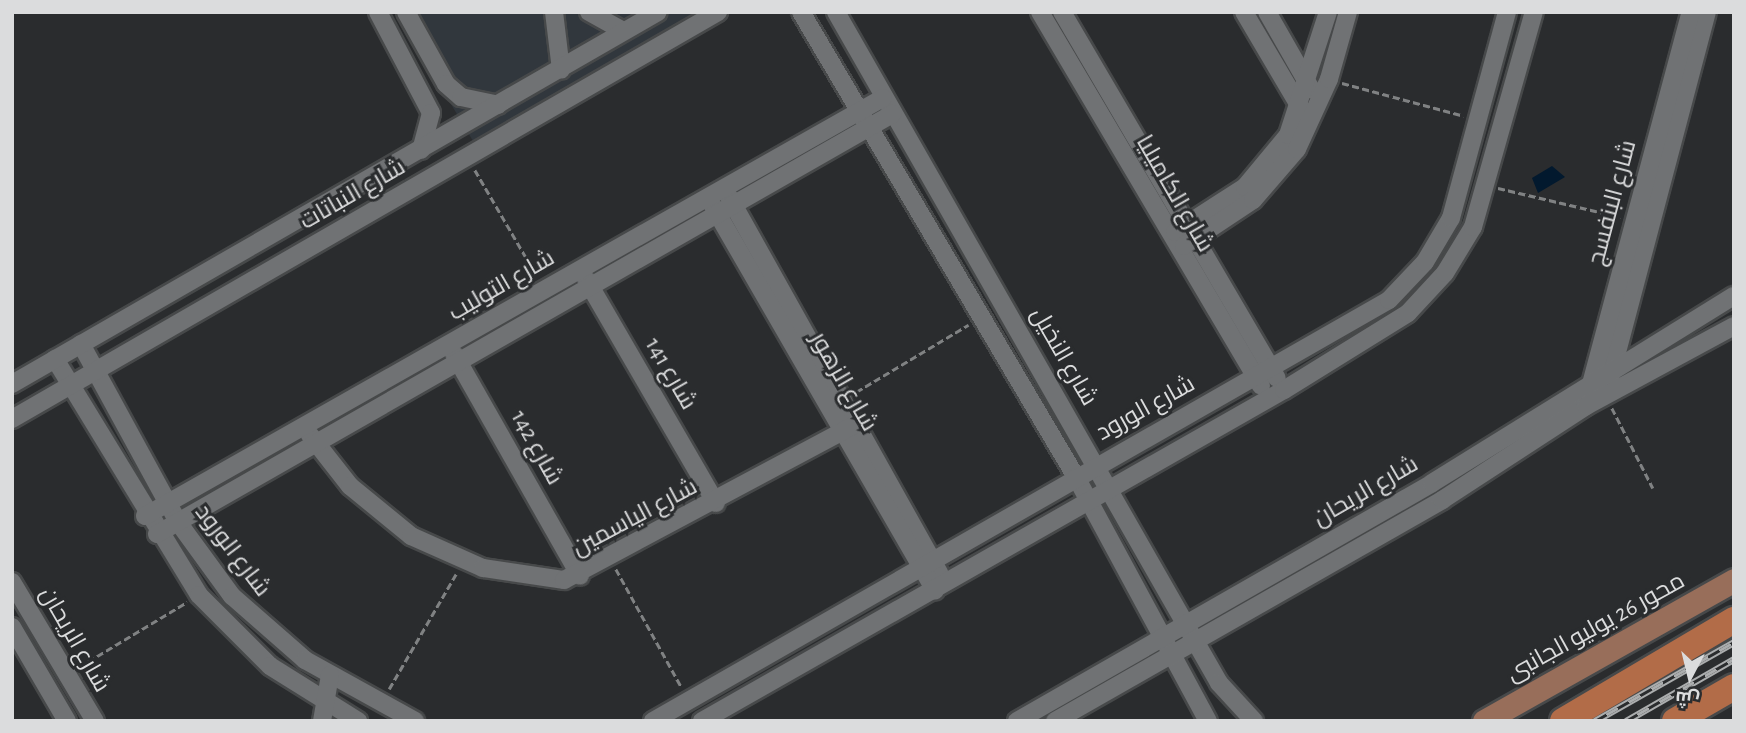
<!DOCTYPE html>
<html>
<head>
<meta charset="utf-8">
<style>
	body { margin:0 }
	#map { position:relative; width:1746px; height:733px; overflow:hidden; background:#2a2c2e; font-family:"Alegreya Sans",Cairo,sans-serif }
	div>[style] { position:absolute }
	.built>* { inset:0; background:#31373d }
	.water>* { inset:0; background:#02192e }
	.path>* { height:2.5px; margin-top:-1.25px; transform-origin:0; background:repeating-linear-gradient(90deg,#808283 0 7px,transparent 0 10.5px) }
	.roads { filter:drop-shadow(2px 0 #47494a) drop-shadow(-2px 0 #47494a) drop-shadow(0 2px #47494a) drop-shadow(0 -2px #47494a) }
	.minor>* { height:18px; margin:-9px; padding:0 9px; transform-origin:9px; border-radius:9px; background:#707274 }
	.major>* { height:23px; margin:-11.5px; padding:0 11.5px; transform-origin:11.5px; border-radius:11.5px; background:#986e5a }
	.highway>* { height:26px; margin:-13px; padding:0 13px; transform-origin:13px; border-radius:13px; background:#b26c48 }
	.rail>* { height:7px; margin-top:-3.5px; transform-origin:0; background:repeating-linear-gradient(90deg,#2a2c2e 0 13px,#abadae 0 26px); box-sizing:border-box; border-block:2px solid #abadae }
	span { translate:-50% -50%; white-space:nowrap; text-align:center; line-height:1.15; -webkit-text-stroke:6px #2a2c2e; paint-order:stroke }
	.street-label { font-size:24px; color:#dbdcdd }
	.frame { position:absolute; inset:0; border:14px solid #dbdcdd; pointer-events:none }
	.north { position:absolute; left:1655px; top:642px; width:70px; height:70px; -webkit-text-stroke:5px #2a2c2e; paint-order:stroke; rotate:187deg; font-size:19px; font-weight:700; line-height:28px; text-align:center; color:#dbdcdd }
	.north::after { content:''; display:block; margin:auto; width:24px; height:32px; background:#dbdcdd; clip-path:polygon(50% 0,100% 100%,50% 72%,0 100%) }
</style>
</head>
<body>
<div id="map">
	<div class="built">
		<div style="clip-path:polygon(396px 12px,696px 12px,473px 141px)"></div>
	</div>
	<div class="water">
		<div style="clip-path:polygon(1552px 166px,1565px 177px,1538px 193px,1532px 178px)"></div>
	</div>
	<div class="path">
		<div style="left:1342px;top:83px;width:126px;rotate:15.1deg"></div>
		<div style="left:475px;top:170px;width:123px;rotate:59.7deg"></div>
		<div style="left:1498px;top:188px;width:126px;rotate:13.3deg"></div>
		<div style="left:856px;top:392px;width:131px;rotate:-30.9deg"></div>
		<div style="left:1612px;top:408px;width:90px;rotate:62.9deg"></div>
		<div style="left:616px;top:569px;width:136px;rotate:61deg"></div>
		<div style="left:79px;top:667px;width:126px;rotate:-31deg"></div>
		<div style="left:389px;top:689px;width:133px;rotate:-59.8deg"></div>
	</div>
	<div class="roads">
		<div class="minor">
			<div style="left:378px;top:12px;width:114px;rotate:62.3deg"></div>
			<div style="left:431px;top:113px;width:38px;rotate:105deg"></div>
			<div style="left:406px;top:12px;width:82px;rotate:60.9deg"></div>
			<div style="left:446px;top:84px;width:20px;rotate:41deg"></div>
			<div style="left:461px;top:97px;width:38px;rotate:12deg"></div>
			<div style="left:554px;top:12px;width:58px;rotate:83.1deg"></div>
			<div style="left:589px;top:12px;width:39px;rotate:29deg"></div>
			<div style="left:801px;top:12px;width:540px;rotate:59.4deg"></div>
			<div style="left:1076px;top:477px;width:277px;rotate:61.6deg"></div>
			<div style="left:836px;top:12px;width:773px;rotate:60.28deg"></div>
			<div style="left:1219px;top:683px;width:52px;rotate:47.4deg"></div>
			<div style="left:1040px;top:12px;width:434px;rotate:59.4deg"></div>
			<div style="left:1062px;top:12px;width:424px;rotate:59.6deg"></div>
			<div style="left:1244px;top:12px;width:116px;rotate:59.5deg"></div>
			<div style="left:1267px;top:12px;width:89px;rotate:60.3deg"></div>
			<div style="left:729px;top:197px;width:431px;rotate:60.8deg"></div>
			<div style="left:713px;top:206px;width:444px;rotate:60deg"></div>
			<div style="left:1175px;top:232px;width:83px;rotate:-32.7deg"></div>
			<div style="left:1245px;top:187px;width:67px;rotate:-50.4deg"></div>
			<div style="left:1288px;top:135px;width:129px;rotate:-72deg"></div>
			<div style="left:1184px;top:246px;width:83px;rotate:-33.7deg"></div>
			<div style="left:1253px;top:200px;width:67px;rotate:-49.2deg"></div>
			<div style="left:1297px;top:149px;width:77px;rotate:-65.4deg"></div>
			<div style="left:1329px;top:79px;width:70px;rotate:-74.2deg"></div>
			<div style="left:586px;top:279px;width:259px;rotate:59.9deg"></div>
			<div style="left:81px;top:344px;width:203px;rotate:61.4deg"></div>
			<div style="left:178px;top:522px;width:92px;rotate:53.9deg"></div>
			<div style="left:232px;top:596px;width:97px;rotate:41.2deg"></div>
			<div style="left:305px;top:660px;width:126px;rotate:29deg"></div>
			<div style="left:454px;top:354px;width:255px;rotate:60.4deg"></div>
			<div style="left:55px;top:359px;width:276px;rotate:58.6deg"></div>
			<div style="left:199px;top:595px;width:100px;rotate:45deg"></div>
			<div style="left:270px;top:666px;width:104px;rotate:32deg"></div>
			<div style="left:1611px;top:375px;width:375px;rotate:-75.2deg"></div>
			<div style="left:12px;top:384px;width:745px;rotate:-29.94deg"></div>
			<div style="left:1591px;top:384px;width:385px;rotate:-75deg"></div>
			<div style="left:12px;top:419px;width:815px;rotate:-29.96deg"></div>
			<div style="left:310px;top:435px;width:65px;rotate:51.9deg"></div>
			<div style="left:350px;top:486px;width:79px;rotate:39.3deg"></div>
			<div style="left:411px;top:536px;width:79px;rotate:24deg"></div>
			<div style="left:483px;top:568px;width:82px;rotate:8.4deg"></div>
			<div style="left:564px;top:580px;width:331px;rotate:-28.1deg"></div>
			<div style="left:145px;top:516px;width:848px;rotate:-29.53deg"></div>
			<div style="left:157px;top:534px;width:847px;rotate:-29.74deg"></div>
			<div style="left:12px;top:582px;width:162px;rotate:59.2deg"></div>
			<div style="left:12px;top:627px;width:109px;rotate:59.7deg"></div>
			<div style="left:322px;top:721px;width:47px;rotate:-80.1deg"></div>
			<div style="left:653px;top:721px;width:848px;rotate:-29.77deg"></div>
			<div style="left:1389px;top:300px;width:52px;rotate:-46.5deg"></div>
			<div style="left:1425px;top:262px;width:51px;rotate:-59.4deg"></div>
			<div style="left:1451px;top:218px;width:213px;rotate:-74.8deg"></div>
			<div style="left:702px;top:721px;width:670px;rotate:-29.63deg"></div>
			<div style="left:1284px;top:390px;width:146px;rotate:-31.8deg"></div>
			<div style="left:1408px;top:313px;width:54px;rotate:-47.2deg"></div>
			<div style="left:1445px;top:273px;width:54px;rotate:-58.7deg"></div>
			<div style="left:1473px;top:227px;width:223px;rotate:-74.2deg"></div>
			<div style="left:1017px;top:721px;width:478px;rotate:-29.8deg"></div>
			<div style="left:1432px;top:483px;width:355px;rotate:-31.8deg"></div>
			<div style="left:1055px;top:721px;width:446px;rotate:-29.7deg"></div>
			<div style="left:1442px;top:500px;width:172px;rotate:-33.1deg"></div>
			<div style="left:1586px;top:406px;width:168px;rotate:-28.4deg"></div>
		</div>
		<div class="major">
			<div style="left:1484px;top:721px;width:287px;rotate:-29.4deg"></div>
		</div>
		<div class="highway">
			<div style="left:1563px;top:721px;width:199px;rotate:-30.6deg"></div>
			<div style="left:1675px;top:721px;width:68px;rotate:-30deg"></div>
		</div>
	</div>
	<div class="rail">
		<div style="left:1595px;top:721px;width:160px;rotate:-29.6deg"></div>
		<div style="left:1626px;top:721px;width:125px;rotate:-29.9deg"></div>
	</div>
	<div class="street-label">
		<span style="left:1174px;top:194px;rotate:60deg">شارع الكاميليا</span>
		<span style="left:353px;top:195px;rotate:-30deg">شارع النباتات</span>
		<span style="left:1613px;top:203px;rotate:-75deg">شارع البنفسج</span>
		<span style="left:502px;top:286px;rotate:-30deg">شارع التوليب</span>
		<span style="left:1063px;top:357px;rotate:60deg">شارع النخيل</span>
		<span style="left:670px;top:374px;rotate:60deg">شارع 141</span>
		<span style="left:843px;top:382px;rotate:60deg">شارع الزهور</span>
		<span style="left:1146px;top:409px;rotate:-29deg">شارع الورود</span>
		<span style="left:536px;top:448px;rotate:61deg">شارع 142</span>
		<span style="left:1366px;top:492px;rotate:-30deg">شارع الريحان</span>
		<span style="left:635px;top:518px;rotate:-28deg">شارع الياسمين</span>
		<span style="left:232px;top:551px;rotate:53deg">شارع الورود</span>
		<span style="left:1596px;top:628px;rotate:-29deg">محور 26 يوليو الجانبى</span>
		<span style="left:74px;top:640px;rotate:60deg">شارع الريحان</span>
	</div>
	<div class="frame"></div>
	<div class="north">ش</div>
</div>
</body>
</html>
